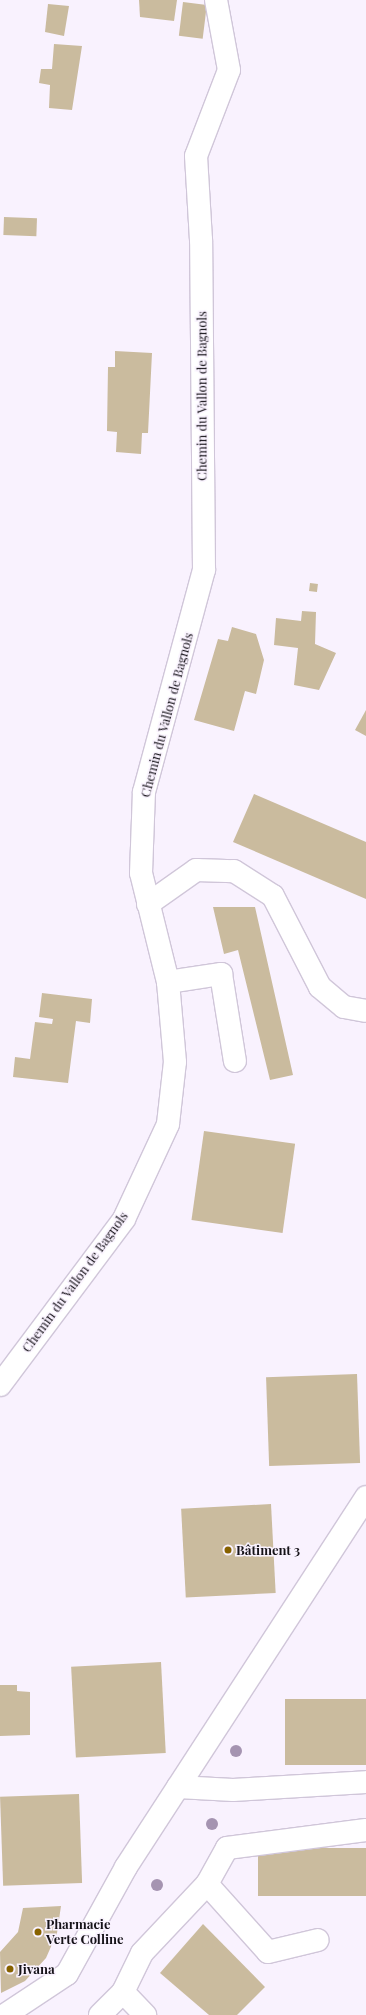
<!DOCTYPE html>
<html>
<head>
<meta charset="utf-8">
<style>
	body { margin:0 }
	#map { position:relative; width:366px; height:2015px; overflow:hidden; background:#f9f2fe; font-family:"Playfair Display",serif }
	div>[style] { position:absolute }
	.building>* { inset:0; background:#cabb9e; transform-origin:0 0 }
	.roads { filter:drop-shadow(1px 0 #d0c6d9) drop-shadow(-1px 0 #d0c6d9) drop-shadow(0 1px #d0c6d9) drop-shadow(0 -1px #d0c6d9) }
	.minor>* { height:22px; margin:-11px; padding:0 11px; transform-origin:11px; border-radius:11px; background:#fff }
	.trees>* { width:12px; height:12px; margin:-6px; border-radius:50%; background:#a594b1 }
	.dots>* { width:11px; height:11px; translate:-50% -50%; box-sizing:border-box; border:2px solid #f9f2fe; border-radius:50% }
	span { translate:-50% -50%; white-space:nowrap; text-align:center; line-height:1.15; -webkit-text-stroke:3px #f9f2fe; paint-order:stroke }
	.street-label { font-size:13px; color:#151218 }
	.poi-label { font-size:13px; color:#151218; font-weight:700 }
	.left { translate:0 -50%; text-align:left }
</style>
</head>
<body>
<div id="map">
	<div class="building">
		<div style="clip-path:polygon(139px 0,177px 0,174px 21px,140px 17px)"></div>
		<div style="left:183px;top:2px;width:24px;height:34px;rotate:7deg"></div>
		<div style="clip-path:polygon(48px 4px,69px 6px,64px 36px,45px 32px)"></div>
		<div style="clip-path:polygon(54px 44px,82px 46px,72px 110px,49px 108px,50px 85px,39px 83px,41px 69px,52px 69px)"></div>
		<div style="left:4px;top:217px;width:33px;height:18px;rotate:2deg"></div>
		<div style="clip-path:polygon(115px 351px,152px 353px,148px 433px,142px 433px,141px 454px,116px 452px,117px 432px,107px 431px,108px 367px,115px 367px)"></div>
		<div style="left:310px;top:583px;width:8px;height:8px;rotate:7deg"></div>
		<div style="clip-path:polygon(302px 611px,316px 612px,315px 644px,336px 653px,319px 690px,294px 685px,298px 648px,274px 645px,276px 618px,301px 621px)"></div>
		<div style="clip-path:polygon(232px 627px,256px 634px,264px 660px,256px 694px,245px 691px,234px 731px,194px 720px,218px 639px,228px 641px)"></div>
		<div style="clip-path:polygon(366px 710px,366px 736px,355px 730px)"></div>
		<div style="clip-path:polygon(254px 794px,366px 842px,366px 899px,233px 842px)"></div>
		<div style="clip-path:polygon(213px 907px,255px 907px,293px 1075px,270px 1080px,238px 950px,224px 954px)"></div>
		<div style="clip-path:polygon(42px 993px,92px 999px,90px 1023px,76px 1021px,68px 1083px,13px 1077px,15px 1057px,30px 1059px,35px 1022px,52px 1024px,53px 1019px,39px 1017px)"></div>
		<div style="left:204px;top:1131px;width:92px;height:90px;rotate:8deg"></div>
		<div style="left:357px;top:1374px;width:89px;height:91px;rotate:88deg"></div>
		<div style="left:271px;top:1504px;width:89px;height:90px;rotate:87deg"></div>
		<div style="left:161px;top:1662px;width:91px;height:90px;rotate:87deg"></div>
		<div style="clip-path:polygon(0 1685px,17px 1685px,17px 1691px,30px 1692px,30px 1735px,0 1736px)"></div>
		<div style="left:366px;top:1699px;width:66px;height:81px;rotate:90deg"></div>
		<div style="left:79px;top:1794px;width:89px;height:79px;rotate:88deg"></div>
		<div style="left:366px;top:1848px;width:48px;height:108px;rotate:90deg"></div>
		<div style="clip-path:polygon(61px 1906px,57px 1933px,46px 1958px,25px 1981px,1px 1993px,0 1952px,18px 1932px,23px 1908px)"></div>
		<div style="clip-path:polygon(203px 1924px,265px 1987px,237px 2015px,209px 2015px,160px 1973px)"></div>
	</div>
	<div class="roads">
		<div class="minor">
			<div style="left:148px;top:904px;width:59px;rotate:-35.3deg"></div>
			<div style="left:196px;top:870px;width:38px;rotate:2deg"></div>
			<div style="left:234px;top:871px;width:46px;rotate:32.7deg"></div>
			<div style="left:273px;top:896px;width:102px;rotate:62.7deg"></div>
			<div style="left:320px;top:987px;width:31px;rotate:40deg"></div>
			<div style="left:344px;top:1007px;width:22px;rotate:10deg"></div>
			<div style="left:168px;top:982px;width:54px;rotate:-8.6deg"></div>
			<div style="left:221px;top:974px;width:88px;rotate:80.9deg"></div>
			<div style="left:0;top:1385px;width:207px;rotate:-53.2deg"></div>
			<div style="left:124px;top:1219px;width:105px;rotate:-65.1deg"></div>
			<div style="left:168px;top:1124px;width:62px;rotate:-83.6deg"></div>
			<div style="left:175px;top:1062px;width:80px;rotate:-95deg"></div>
			<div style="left:168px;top:982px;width:112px;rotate:-103.9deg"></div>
			<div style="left:141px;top:873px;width:81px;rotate:-87.9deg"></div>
			<div style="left:144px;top:792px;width:230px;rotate:-74.9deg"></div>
			<div style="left:204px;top:570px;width:330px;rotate:-90.5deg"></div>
			<div style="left:201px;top:240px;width:84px;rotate:-93.4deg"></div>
			<div style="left:196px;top:156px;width:92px;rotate:-69deg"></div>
			<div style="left:229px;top:70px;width:71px;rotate:-100.5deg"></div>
			<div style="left:178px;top:1787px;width:55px;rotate:3.1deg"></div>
			<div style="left:233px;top:1790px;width:133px;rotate:-3.4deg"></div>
			<div style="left:207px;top:1884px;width:41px;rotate:-60.9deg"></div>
			<div style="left:227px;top:1848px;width:140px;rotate:-7.4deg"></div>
			<div style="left:123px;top:1992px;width:43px;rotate:-64deg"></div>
			<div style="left:142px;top:1953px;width:95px;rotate:-46.7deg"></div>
			<div style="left:207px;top:1884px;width:91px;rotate:48.1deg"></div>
			<div style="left:268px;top:1952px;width:51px;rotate:-13.5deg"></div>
			<div style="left:5px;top:2015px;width:74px;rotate:-33.5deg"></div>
			<div style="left:67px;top:1974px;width:122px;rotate:-61.1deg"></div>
			<div style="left:126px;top:1867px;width:441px;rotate:-57deg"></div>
			<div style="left:100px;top:2015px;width:33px;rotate:-45deg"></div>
			<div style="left:123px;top:1992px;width:32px;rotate:46deg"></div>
		</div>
	</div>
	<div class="trees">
		<div style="left:236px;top:1751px"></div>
		<div style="left:212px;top:1824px"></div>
		<div style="left:157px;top:1885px"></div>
	</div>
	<div class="dots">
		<div style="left:228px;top:1550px;background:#876200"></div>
		<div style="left:38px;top:1932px;background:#876200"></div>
		<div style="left:10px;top:1969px;background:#876200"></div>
	</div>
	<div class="street-label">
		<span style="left:202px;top:396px;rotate:-90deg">Chemin du Vallon de Bagnols</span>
		<span style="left:167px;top:715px;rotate:-75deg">Chemin du Vallon de Bagnols</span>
		<span style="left:75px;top:1282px;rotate:-54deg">Chemin du Vallon de Bagnols</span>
	</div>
	<div class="poi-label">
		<span class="left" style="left:236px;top:1550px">Bâtiment 3</span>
		<span class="left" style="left:46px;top:1932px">Pharmacie<br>Verte Colline</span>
		<span class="left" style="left:18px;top:1969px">Jivana</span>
	</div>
</div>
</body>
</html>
